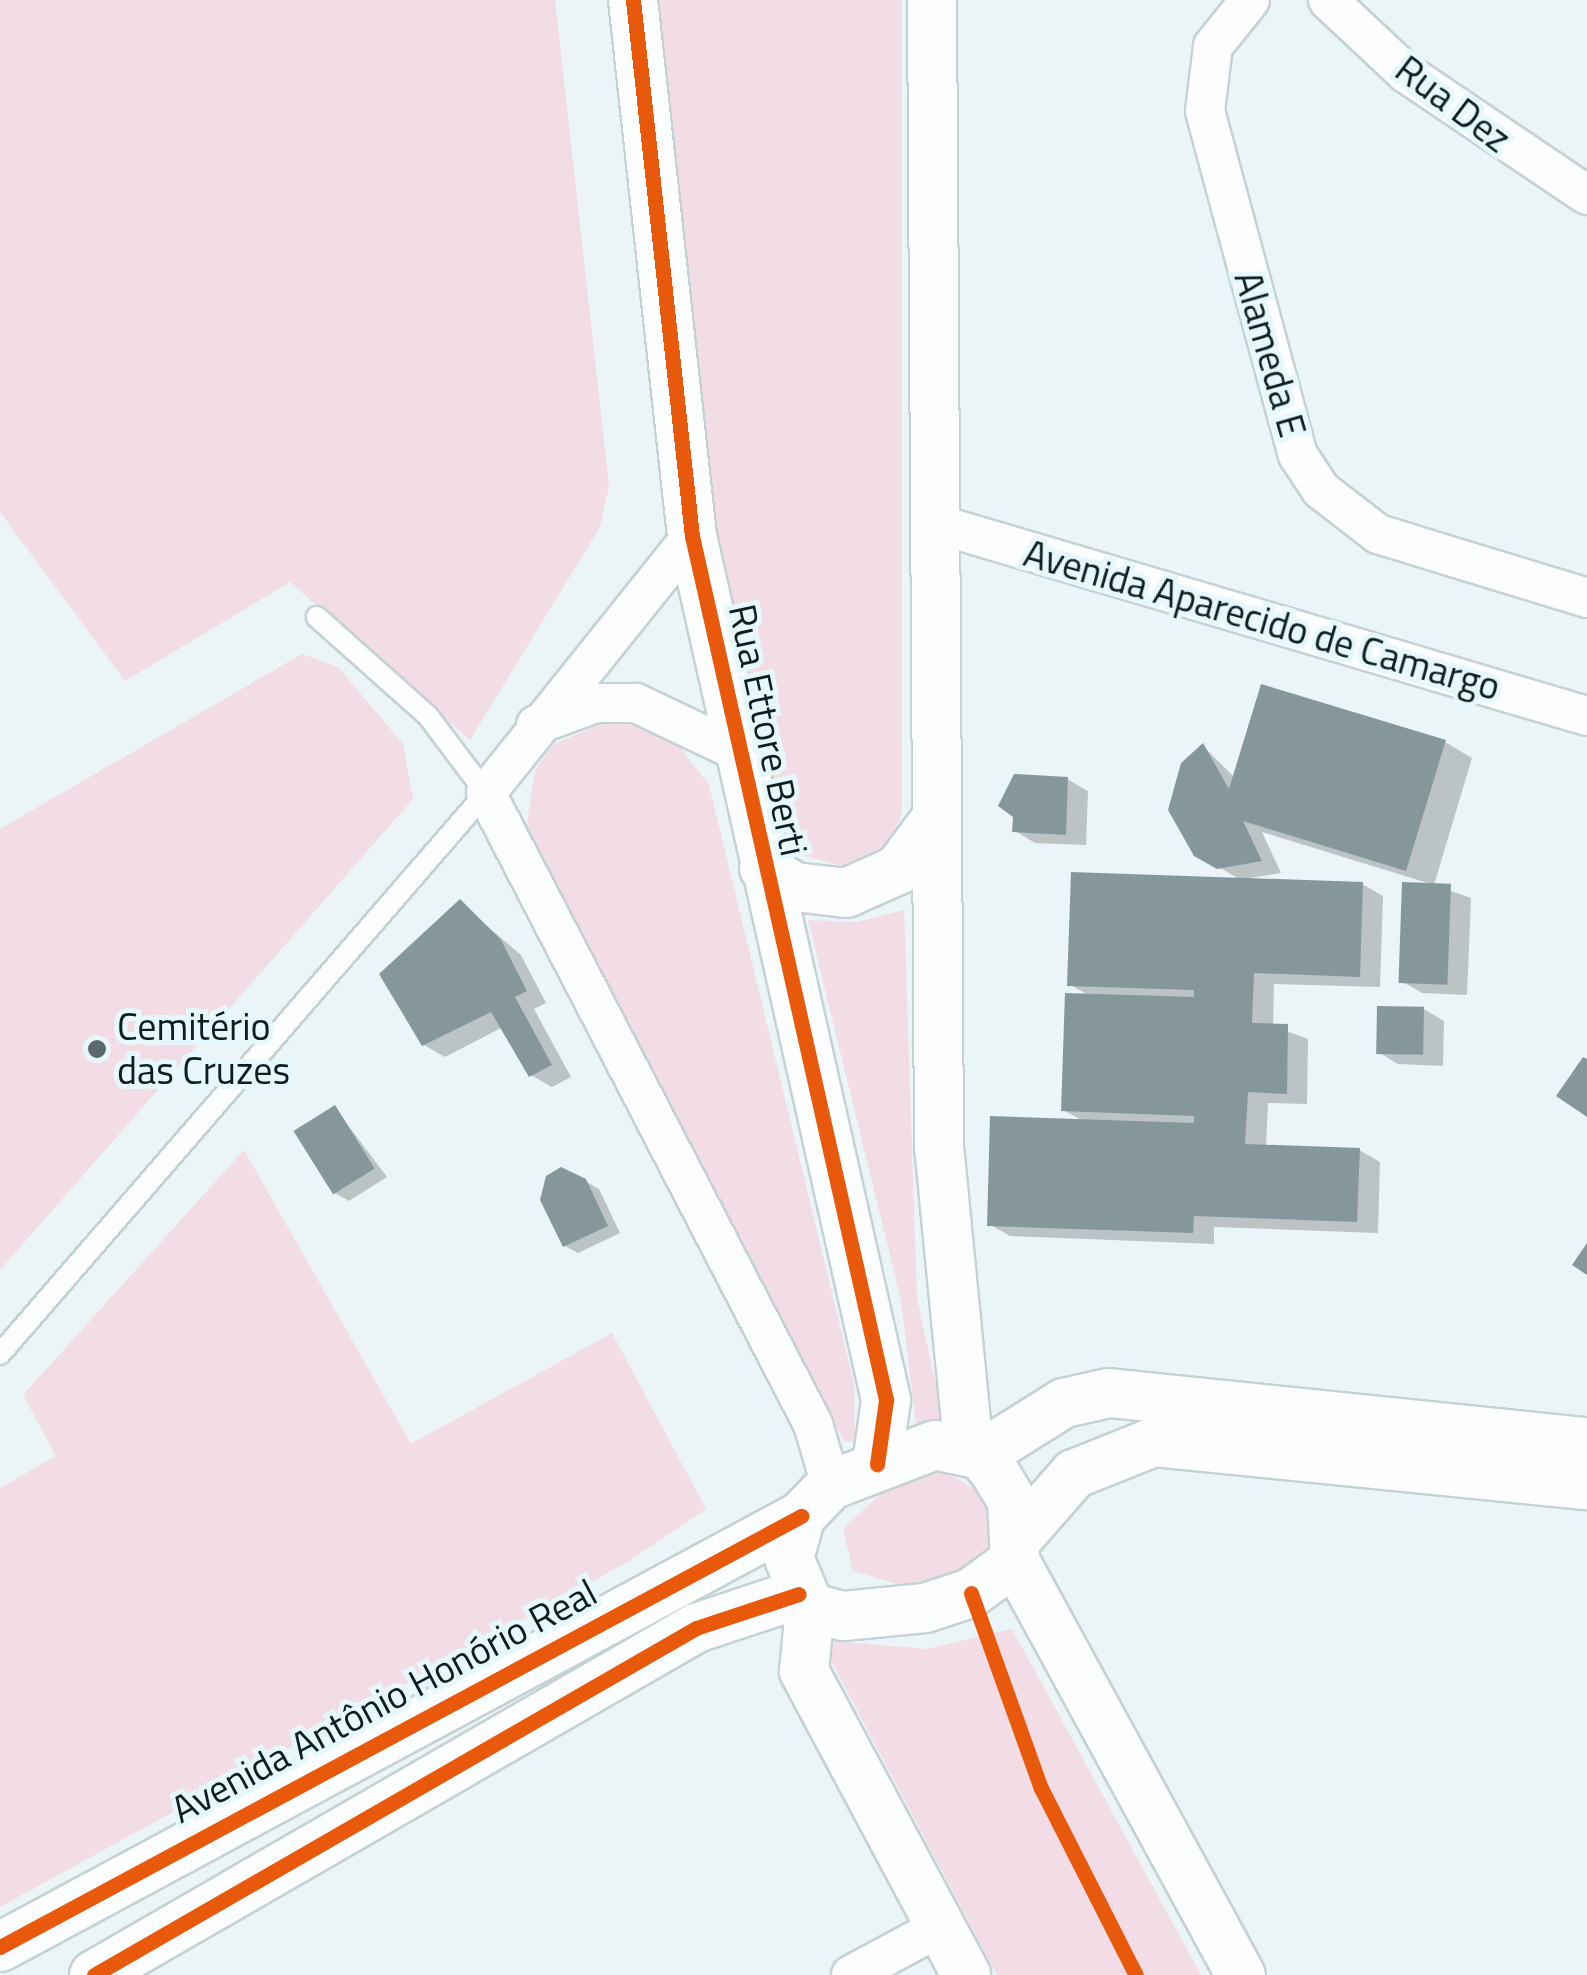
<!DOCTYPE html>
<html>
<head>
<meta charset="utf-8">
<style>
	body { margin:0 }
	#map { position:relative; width:1587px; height:1975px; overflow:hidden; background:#ebf4f7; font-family:"Titillium Web",sans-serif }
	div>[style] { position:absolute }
	.green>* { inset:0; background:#f2dce5 }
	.shadow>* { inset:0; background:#0003 }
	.building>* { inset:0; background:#86979b; transform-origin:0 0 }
	.roads { filter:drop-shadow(2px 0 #c5d2d5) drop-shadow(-2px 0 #c5d2d5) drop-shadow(0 2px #c5d2d5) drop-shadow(0 -2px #c5d2d5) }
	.service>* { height:20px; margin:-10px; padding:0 10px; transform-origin:10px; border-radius:10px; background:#fcfdfe }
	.minor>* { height:38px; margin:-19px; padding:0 19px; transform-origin:19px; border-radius:19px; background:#fcfdfe }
	.tertiary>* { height:48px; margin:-24px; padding:0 24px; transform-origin:24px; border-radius:24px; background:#fcfdfe }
	.cycleway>* { height:15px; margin:-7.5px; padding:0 7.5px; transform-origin:7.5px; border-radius:7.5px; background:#e8590c }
	.dots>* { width:28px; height:28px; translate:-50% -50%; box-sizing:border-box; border:5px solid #e6f8fc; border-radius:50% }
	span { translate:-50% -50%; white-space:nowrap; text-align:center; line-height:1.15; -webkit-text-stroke:10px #e6f8fc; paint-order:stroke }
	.street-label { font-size:38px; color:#0c1e21 }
	.poi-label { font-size:38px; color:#0c1e21 }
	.left { translate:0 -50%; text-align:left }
</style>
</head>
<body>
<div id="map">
	<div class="green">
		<div style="clip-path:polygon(0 0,555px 0,609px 486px,600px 527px,470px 740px,290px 582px,125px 681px,0 512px)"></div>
		<div style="clip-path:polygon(653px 0,902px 0,902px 814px,883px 853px,844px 866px,804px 856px,778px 823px,709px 504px)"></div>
		<div style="clip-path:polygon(302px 654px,338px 667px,403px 744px,413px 799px,0 1270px,0 829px)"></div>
		<div style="clip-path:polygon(611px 720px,671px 736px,709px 785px,854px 1384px,855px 1442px,844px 1441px,526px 831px,535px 770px,554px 744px)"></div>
		<div style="clip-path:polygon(904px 910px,917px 1298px,943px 1418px,916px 1424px,901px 1300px,808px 920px,856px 922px)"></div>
		<div style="clip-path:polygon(244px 1150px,411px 1444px,612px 1333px,706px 1509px,624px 1564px,0 1907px,0 1488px,56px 1456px,23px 1395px)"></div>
		<div style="clip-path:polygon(945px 1472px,978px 1491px,996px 1536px,977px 1569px,901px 1585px,853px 1571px,843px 1529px,902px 1474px)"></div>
		<div style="clip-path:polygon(1012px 1629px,1201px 1975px,997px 1975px,820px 1640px,927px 1649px)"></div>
	</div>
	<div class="shadow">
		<div style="clip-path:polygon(1445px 742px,1472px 758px,1434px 885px,1471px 898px,1467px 995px,1422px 993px,1401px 981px,1431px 884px,1262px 832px,1281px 873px,1249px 878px,1362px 884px,1383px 896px,1380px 987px,1274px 984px,1273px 1026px,1308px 1039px,1307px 1104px,1268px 1103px,1266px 1147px,1359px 1150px,1380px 1162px,1378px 1233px,1214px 1227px,1214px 1244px,1010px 1236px,989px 1224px,1083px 1121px,1063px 1110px,1090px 996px,1069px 984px,1241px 880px,1196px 854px,1203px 746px,1235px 778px)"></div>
		<div style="clip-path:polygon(1067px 779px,1088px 791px,1086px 845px,1035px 843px,1015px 831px)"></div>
		<div style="clip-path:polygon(460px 903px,521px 955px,546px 1003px,534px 1009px,571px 1077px,552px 1087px,531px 1075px,503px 1027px,445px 1057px,424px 1045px)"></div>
		<div style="clip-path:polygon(1424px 1009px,1444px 1021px,1443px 1066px,1398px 1064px,1378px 1052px)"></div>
		<div style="clip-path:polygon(335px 1108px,387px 1177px,349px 1201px,335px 1193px)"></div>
		<div style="clip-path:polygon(585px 1181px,599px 1189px,620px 1233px,578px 1253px,565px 1246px)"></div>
	</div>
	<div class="building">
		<div style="clip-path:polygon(1261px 684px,1446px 740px,1406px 871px,1243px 821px,1262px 861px,1217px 869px,1194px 856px,1168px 810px,1181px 763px,1203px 743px,1229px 789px)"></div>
		<div style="clip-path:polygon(1014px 774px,1068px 777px,1066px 835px,1012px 832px,1013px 817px,998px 806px)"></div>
		<div style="clip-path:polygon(1071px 872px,1363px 882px,1360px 977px,1254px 973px,1252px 1023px,1288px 1024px,1287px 1094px,1248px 1092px,1245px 1144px,1360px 1148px,1357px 1222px,1194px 1216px,1193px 1233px,987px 1226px,990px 1116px,1194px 1123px,1194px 1116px,1061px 1111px,1065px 993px,1194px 997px,1194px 990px,1067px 986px)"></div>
		<div style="left:1402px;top:882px;width:49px;height:101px;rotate:2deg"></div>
		<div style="clip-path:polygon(460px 899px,501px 940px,527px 991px,515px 997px,552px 1065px,529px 1077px,491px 1012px,422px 1046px,379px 974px)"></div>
		<div style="left:1377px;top:1006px;width:47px;height:48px;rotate:1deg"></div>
		<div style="clip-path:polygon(1583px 1057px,1587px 1059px,1587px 1117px,1556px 1096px)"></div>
		<div style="left:335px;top:1105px;width:75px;height:49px;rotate:58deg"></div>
		<div style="clip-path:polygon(561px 1167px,586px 1179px,608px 1226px,563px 1247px,540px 1200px,546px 1176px)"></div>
		<div style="clip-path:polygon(1587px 1243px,1587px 1275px,1572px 1265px)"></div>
	</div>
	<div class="roads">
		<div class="service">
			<div style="left:0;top:1354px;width:742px;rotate:-49.1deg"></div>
			<div style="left:486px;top:793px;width:96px;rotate:-127deg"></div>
			<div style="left:428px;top:716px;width:149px;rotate:-138.3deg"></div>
		</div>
		<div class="minor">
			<div style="left:1250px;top:0;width:59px;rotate:128.8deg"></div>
			<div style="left:1213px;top:46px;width:65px;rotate:97deg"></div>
			<div style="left:1205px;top:111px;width:356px;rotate:74.9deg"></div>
			<div style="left:1298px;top:455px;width:42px;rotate:56.7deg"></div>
			<div style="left:1321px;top:490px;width:72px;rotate:37.7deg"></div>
			<div style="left:1378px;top:534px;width:219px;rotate:17deg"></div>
			<div style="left:1328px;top:0;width:107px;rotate:43.1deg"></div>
			<div style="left:1406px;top:73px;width:218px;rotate:34deg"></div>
			<div style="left:937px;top:524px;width:678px;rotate:16.46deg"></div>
			<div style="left:692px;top:536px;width:329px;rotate:128.7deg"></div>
			<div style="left:486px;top:793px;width:711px;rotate:62.61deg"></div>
			<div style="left:813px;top:1424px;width:64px;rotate:73.6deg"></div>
			<div style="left:536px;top:725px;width:64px;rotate:-20.1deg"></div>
			<div style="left:596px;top:703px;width:40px"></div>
			<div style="left:636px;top:703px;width:114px;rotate:25.4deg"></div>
			<div style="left:851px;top:1975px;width:101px;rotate:-28.3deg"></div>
		</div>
		<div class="tertiary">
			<div style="left:633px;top:0;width:539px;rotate:83.72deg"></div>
			<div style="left:692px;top:536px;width:886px;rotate:77.34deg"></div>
			<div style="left:886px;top:1400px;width:65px;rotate:98deg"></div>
			<div style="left:932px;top:0;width:1146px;rotate:89.65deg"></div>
			<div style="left:939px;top:1146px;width:305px;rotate:84.4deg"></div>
			<div style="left:764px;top:868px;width:36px;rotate:32deg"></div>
			<div style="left:795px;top:887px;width:51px;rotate:6.7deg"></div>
			<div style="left:846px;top:893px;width:57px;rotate:-23.9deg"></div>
			<div style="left:898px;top:870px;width:62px;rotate:-53.5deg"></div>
			<div style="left:935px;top:1445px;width:47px;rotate:12.3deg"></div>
			<div style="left:981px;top:1455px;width:21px;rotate:51deg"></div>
			<div style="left:994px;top:1471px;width:35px;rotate:59deg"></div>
			<div style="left:1012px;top:1501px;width:60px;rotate:87.1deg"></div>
			<div style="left:1015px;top:1561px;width:54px;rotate:144deg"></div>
			<div style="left:971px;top:1593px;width:48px;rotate:161.9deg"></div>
			<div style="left:925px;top:1608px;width:82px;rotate:174.4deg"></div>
			<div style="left:843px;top:1616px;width:34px;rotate:-166deg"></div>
			<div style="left:810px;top:1608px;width:54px;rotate:-112.8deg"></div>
			<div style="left:789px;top:1558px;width:44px;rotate:-74.1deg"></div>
			<div style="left:801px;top:1516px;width:43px;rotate:-45.9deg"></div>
			<div style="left:831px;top:1485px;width:111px;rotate:-21deg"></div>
			<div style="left:981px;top:1455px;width:98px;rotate:-32.1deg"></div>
			<div style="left:1064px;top:1403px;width:46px;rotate:-12.5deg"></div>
			<div style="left:1109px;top:1393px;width:481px;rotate:5.9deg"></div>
			<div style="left:1019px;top:1537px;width:84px;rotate:-48.9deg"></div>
			<div style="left:1074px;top:1474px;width:86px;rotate:-21.8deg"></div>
			<div style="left:1154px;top:1442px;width:435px;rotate:5.7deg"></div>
			<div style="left:1015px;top:1561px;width:472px;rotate:61.4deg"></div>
			<div style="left:810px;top:1608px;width:63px;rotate:95.4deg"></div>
			<div style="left:804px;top:1671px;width:344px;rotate:61.9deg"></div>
			<div style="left:0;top:1947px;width:910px;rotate:-28.28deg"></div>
			<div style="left:94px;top:1975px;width:695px;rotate:-29.96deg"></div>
			<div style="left:696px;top:1628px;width:108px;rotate:-18.3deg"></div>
		</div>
	</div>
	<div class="cycleway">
		<div style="left:633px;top:0;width:539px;rotate:83.72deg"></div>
		<div style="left:692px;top:536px;width:886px;rotate:77.34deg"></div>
		<div style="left:886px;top:1400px;width:65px;rotate:98deg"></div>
		<div style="left:971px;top:1593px;width:207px;rotate:70.3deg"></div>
		<div style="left:1041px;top:1788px;width:210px;rotate:63.1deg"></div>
		<div style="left:0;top:1947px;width:910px;rotate:-28.28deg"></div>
		<div style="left:94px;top:1975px;width:695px;rotate:-29.96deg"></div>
		<div style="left:696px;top:1628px;width:108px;rotate:-18.3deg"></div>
	</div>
	<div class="dots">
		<div style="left:97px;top:1049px;background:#5a696c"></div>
	</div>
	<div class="street-label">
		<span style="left:1453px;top:104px;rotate:37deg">Rua Dez</span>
		<span style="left:1270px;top:354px;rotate:74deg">Alameda E</span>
		<span style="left:1262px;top:620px;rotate:16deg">Avenida Aparecido de Camargo</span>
		<span style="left:768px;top:730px;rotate:78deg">Rua Ettore Berti</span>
		<span style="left:384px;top:1701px;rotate:-28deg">Avenida Antônio Honório Real</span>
	</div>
	<div class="poi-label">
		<span class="left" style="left:117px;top:1049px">Cemitério<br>das Cruzes</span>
	</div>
</div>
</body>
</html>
